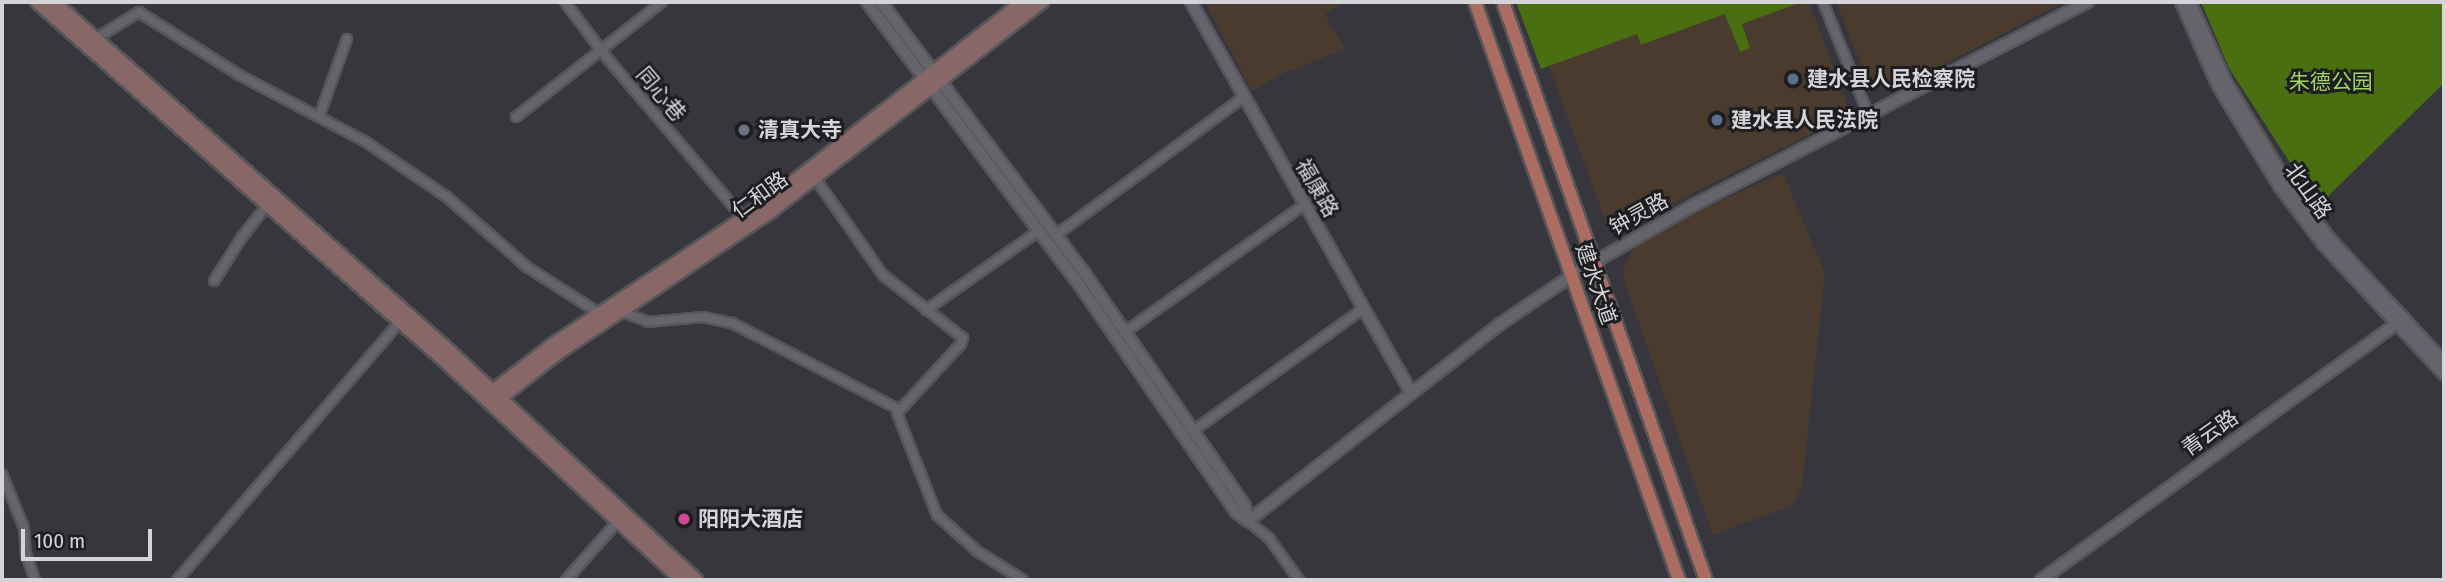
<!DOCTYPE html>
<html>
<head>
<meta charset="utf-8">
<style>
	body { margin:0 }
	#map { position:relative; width:2446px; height:582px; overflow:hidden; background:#37363d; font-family:"Fira Sans Condensed","Noto Sans SC",sans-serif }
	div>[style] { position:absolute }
	.commercial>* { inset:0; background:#4b3b2f }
	.green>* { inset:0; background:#4a6f11 }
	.roads { filter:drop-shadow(2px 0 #55555a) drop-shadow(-2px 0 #55555a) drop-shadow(0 2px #55555a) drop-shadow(0 -2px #55555a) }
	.minor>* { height:8px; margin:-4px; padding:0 4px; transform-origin:4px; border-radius:4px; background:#65646c }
	.tertiary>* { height:10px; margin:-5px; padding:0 5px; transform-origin:5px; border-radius:5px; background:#65646c }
	.secondary>* { height:12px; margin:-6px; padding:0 6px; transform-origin:6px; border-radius:6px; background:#886867 }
	.primary>* { height:12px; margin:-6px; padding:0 6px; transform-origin:6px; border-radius:6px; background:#ab6c62 }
	.dots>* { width:19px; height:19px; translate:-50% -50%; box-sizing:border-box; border:4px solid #1e1e21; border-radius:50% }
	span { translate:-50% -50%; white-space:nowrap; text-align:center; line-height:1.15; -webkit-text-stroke:6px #1e1e21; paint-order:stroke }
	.poi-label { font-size:21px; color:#d5d4d9; font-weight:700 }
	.left { translate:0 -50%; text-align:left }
	.park-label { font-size:21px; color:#a0d561 }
	.street-label { font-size:21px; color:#d5d4d9 }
	.frame { position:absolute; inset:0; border:4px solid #d5d4d9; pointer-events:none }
	.scale { position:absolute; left:21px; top:529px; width:131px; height:32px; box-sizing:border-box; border:4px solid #d5d4d9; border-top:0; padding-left:9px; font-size:21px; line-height:24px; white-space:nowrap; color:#d5d4d9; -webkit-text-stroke:5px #1e1e21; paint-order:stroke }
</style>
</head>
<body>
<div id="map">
	<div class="commercial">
		<div style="clip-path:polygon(1205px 2px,1346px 2px,1325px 14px,1345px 49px,1280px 75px,1252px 91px)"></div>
		<div style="clip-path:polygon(1802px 2px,1809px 2px,1847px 105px,1842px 118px,1619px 230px,1607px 225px,1549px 66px,1637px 34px,1642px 45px,1726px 14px,1739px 52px,1741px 24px)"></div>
		<div style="clip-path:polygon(1836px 2px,2064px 2px,1941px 66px,1887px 90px,1874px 87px,1867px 80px)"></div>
		<div style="clip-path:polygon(1783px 173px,1825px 273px,1802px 487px,1793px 505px,1713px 535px,1624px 280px,1624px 268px,1632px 251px,1642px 240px,1702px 209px)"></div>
	</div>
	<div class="green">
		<div style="clip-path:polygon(1516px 2px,1802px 2px,1742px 24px,1750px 48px,1740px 52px,1725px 14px,1641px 45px,1637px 34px,1541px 69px)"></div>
		<div style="clip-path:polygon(2201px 2px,2444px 2px,2444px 83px,2318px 206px,2229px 68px)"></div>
	</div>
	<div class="roads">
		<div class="minor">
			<div style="left:565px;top:2px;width:70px;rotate:53.1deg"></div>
			<div style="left:607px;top:58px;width:211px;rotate:49.6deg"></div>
			<div style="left:1823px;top:2px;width:123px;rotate:68deg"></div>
			<div style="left:95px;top:39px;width:52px;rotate:-31.5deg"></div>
			<div style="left:139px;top:12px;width:120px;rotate:32.1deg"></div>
			<div style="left:241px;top:76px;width:141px;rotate:27.8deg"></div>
			<div style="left:366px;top:142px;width:98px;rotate:34.2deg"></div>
			<div style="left:447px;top:197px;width:106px;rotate:41.2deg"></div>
			<div style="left:527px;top:267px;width:85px;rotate:32.6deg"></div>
			<div style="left:319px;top:117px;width:83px;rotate:-70.3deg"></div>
			<div style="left:516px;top:117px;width:186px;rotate:-38.2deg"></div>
			<div style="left:815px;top:178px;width:118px;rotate:55deg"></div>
			<div style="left:883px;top:275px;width:102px;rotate:38.2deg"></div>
			<div style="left:963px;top:338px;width:6px;rotate:108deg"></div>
			<div style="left:961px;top:344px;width:94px;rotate:132.8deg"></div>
			<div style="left:897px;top:413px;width:110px;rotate:68.6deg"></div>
			<div style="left:937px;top:515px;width:54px;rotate:42deg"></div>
			<div style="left:977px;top:551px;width:54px;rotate:32.2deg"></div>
			<div style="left:1056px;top:235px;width:233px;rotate:-36.3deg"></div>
			<div style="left:214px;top:281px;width:52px;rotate:-57.5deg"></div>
			<div style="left:242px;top:237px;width:42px;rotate:-51.8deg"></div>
			<div style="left:926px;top:310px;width:138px;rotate:-35deg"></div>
			<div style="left:620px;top:311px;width:30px;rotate:21deg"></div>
			<div style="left:648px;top:322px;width:55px;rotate:-5.2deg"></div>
			<div style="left:703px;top:317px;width:30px;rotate:12deg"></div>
			<div style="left:732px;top:323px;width:189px;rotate:27.4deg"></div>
			<div style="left:1125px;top:332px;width:219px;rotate:-35.4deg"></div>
			<div style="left:1193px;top:431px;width:209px;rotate:-35.7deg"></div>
			<div style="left:2px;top:474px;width:58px;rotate:67.8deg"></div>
			<div style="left:24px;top:528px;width:26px;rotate:86deg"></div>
			<div style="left:26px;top:554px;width:28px;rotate:71deg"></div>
			<div style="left:1248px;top:521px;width:27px;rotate:39deg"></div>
			<div style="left:1269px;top:538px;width:52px;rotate:54.5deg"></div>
			<div style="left:177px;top:580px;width:341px;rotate:-49.2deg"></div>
			<div style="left:566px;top:580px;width:79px;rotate:-48.6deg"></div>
		</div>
		<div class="tertiary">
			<div style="left:867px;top:2px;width:348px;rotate:53.1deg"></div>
			<div style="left:1076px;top:280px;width:282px;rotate:55.4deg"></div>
			<div style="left:1236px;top:512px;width:15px;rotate:37deg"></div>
			<div style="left:881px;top:2px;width:340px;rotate:53.1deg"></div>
			<div style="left:1085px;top:274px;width:282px;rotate:55.4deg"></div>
			<div style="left:1245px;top:506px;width:15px;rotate:79deg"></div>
			<div style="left:1191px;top:2px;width:449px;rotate:60.6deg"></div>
			<div style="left:2181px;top:2px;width:92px;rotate:66.2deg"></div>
			<div style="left:2218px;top:86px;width:119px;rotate:58.5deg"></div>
			<div style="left:2280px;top:187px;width:71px;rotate:53deg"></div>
			<div style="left:2323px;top:244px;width:178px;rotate:47.1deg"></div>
			<div style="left:2190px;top:2px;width:88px;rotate:65.8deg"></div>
			<div style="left:2226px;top:82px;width:118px;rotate:58.9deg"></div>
			<div style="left:2287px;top:183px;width:71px;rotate:52.5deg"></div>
			<div style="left:2330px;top:239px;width:168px;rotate:47.2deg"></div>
			<div style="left:1248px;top:521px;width:320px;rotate:-38deg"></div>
			<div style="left:1500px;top:324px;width:93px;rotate:-34deg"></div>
			<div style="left:1577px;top:272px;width:135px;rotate:-29.8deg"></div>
			<div style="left:1694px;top:205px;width:443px;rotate:-27.3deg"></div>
			<div style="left:2041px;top:580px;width:446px;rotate:-35.8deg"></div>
		</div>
		<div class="secondary">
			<div style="left:37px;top:2px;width:534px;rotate:41.36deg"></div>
			<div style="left:438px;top:355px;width:332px;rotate:42.7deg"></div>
			<div style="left:54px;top:2px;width:521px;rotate:41.42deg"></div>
			<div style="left:445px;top:347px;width:343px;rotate:42.8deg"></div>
			<div style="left:488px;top:395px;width:81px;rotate:-38deg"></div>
			<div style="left:552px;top:345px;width:255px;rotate:-33.5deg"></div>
			<div style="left:765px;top:204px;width:328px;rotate:-38.1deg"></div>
			<div style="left:494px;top:403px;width:81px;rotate:-38deg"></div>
			<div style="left:558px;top:353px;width:255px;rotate:-33.6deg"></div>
			<div style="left:770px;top:212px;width:344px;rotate:-37.7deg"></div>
		</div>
		<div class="primary">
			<div style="left:1475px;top:2px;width:613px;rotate:70.56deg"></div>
			<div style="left:1503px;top:2px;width:613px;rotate:70.65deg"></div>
		</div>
	</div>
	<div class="dots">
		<div style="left:1793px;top:79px;background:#5c6f8a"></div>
		<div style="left:1717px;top:120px;background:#5c6f8a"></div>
		<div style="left:744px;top:130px;background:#6b7280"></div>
		<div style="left:684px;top:519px;background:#d1479c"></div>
	</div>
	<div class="poi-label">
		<span class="left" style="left:1807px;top:79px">建水县人民检察院</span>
		<span class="left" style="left:1731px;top:120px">建水县人民法院</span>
		<span class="left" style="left:758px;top:130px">清真大寺</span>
		<span class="left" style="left:698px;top:519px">阳阳大酒店</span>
	</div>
	<div class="park-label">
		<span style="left:2331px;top:82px">朱德公园</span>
	</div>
	<div class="street-label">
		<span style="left:661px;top:94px;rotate:50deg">同心巷</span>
		<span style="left:1317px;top:188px;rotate:60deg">福康路</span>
		<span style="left:2308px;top:191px;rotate:54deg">北山路</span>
		<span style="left:760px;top:195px;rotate:-36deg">仁和路</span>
		<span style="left:1639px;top:214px;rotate:-29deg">钟灵路</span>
		<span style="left:1596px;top:284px;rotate:71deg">建水大道</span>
		<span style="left:2210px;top:433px;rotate:-35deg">青云路</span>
	</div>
	<div class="frame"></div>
	<div class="scale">100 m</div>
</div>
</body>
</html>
